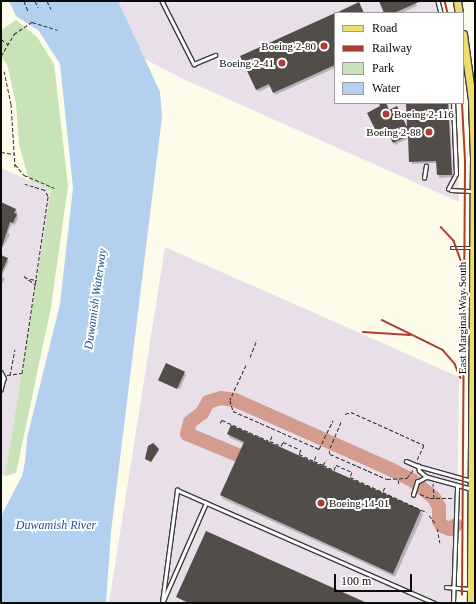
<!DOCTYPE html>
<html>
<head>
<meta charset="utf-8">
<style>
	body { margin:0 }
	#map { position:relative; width:476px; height:604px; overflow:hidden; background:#fdfcea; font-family:"Times New Roman",serif }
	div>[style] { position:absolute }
	.industrial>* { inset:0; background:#e9dfe8 }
	.green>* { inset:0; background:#c8e3b7 }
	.water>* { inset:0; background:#b3d0ef }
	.shadow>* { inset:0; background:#0003 }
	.taxiway>* { height:14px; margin:-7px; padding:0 7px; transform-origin:7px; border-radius:7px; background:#d49c8e }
	.building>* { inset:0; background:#524d48; transform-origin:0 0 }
	.path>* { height:1px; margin-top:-0.5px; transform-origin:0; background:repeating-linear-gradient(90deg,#2c2c2c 0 4px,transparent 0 6px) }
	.roads { filter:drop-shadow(1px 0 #3d3d3d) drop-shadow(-1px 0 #3d3d3d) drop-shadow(0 1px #3d3d3d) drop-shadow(0 -1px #3d3d3d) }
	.service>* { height:2.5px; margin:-1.25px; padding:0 1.25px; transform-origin:1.25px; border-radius:1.25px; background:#fff }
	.primary>* { height:7px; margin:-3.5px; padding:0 3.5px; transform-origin:3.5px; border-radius:3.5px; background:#ebde6c }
	.rail>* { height:1.5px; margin:-0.75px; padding:0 0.75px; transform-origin:0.75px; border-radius:0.75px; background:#ac3d31 }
	.dots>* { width:11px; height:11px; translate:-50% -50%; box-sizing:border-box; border:2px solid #fff; border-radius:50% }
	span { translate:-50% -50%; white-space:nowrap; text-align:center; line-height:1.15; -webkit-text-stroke:4px #fff; paint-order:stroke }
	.poi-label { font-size:11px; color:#0a0a0a }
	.right { translate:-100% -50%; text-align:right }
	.left { translate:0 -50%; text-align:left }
	.street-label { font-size:11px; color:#0a0a0a }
	.water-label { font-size:12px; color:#214f8f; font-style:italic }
	.frame { position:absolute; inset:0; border:2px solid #0a0a0a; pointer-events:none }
	.legend { position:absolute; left:334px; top:12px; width:130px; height:92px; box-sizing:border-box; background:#fff; border:1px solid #9d9d9d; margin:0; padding:5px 7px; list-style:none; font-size:12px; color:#0a0a0a }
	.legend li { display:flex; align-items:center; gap:8px; height:20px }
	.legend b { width:20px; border:1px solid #9d9d9d }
	.scale { position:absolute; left:334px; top:574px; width:78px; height:18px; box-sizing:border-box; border:2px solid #0a0a0a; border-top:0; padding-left:5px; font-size:12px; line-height:14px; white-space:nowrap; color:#0a0a0a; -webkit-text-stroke:3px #fff; paint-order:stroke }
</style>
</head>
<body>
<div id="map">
	<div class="industrial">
		<div style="clip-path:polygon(118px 1px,442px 1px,444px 13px,335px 13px,335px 103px,457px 103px,459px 202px,183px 79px,143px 58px)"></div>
		<div style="clip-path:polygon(1px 168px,51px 190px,5px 476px,1px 474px)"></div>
		<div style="clip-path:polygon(165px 247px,459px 377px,456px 603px,109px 603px)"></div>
	</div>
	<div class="green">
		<div style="clip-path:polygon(16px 20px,37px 37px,54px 64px,68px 186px,51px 307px,16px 473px,5px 476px,51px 190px,29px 180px,19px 144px,16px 104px,7px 64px,1px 57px,1px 30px)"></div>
	</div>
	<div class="water">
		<div style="clip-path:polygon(9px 1px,118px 1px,160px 92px,162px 117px,111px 532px,106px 603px,1px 603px,1px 516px,22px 476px,25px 462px,27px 438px,60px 304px,73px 188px,60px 64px,39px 31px,16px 16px)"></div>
	</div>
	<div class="shadow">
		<div style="clip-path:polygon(380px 1px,415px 1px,417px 6px,401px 13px,385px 13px)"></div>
		<div style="clip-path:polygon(335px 14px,335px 68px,275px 95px,271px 86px,258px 92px,257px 89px)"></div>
		<div style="clip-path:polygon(380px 103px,387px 103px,389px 111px,409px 131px,407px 103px,449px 103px,453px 177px,439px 178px,437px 163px,412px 164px,409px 138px,395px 145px,388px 129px,379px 133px,369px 113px,382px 107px)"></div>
		<div style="clip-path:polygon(1px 203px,16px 209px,18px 218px,15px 225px,12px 224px,8px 232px,10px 235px,1px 250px)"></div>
		<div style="clip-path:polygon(1px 256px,9px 261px,2px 276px,5px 279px,2px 284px)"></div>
		<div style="clip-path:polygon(184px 373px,186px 375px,180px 389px,159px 380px)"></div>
		<div style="clip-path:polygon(231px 426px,421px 511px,423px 515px,395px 577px,223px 499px,221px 495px,244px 444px,230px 438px,228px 434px)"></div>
		<div style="clip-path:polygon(152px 444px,156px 445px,159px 451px,151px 462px,146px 459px)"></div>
		<div style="clip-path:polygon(177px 597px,367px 603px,186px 603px)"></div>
	</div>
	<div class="taxiway">
		<div style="left:238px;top:455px;width:55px;rotate:-157.6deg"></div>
		<div style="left:187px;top:434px;width:12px;rotate:-76deg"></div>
		<div style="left:190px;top:422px;width:15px;rotate:-37deg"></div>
		<div style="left:202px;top:413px;width:13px;rotate:-61deg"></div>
		<div style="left:208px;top:402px;width:14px;rotate:-17deg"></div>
		<div style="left:221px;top:398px;width:14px;rotate:8deg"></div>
		<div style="left:235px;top:400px;width:170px;rotate:24deg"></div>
		<div style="left:390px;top:469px;width:25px;rotate:27deg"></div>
		<div style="left:412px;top:480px;width:28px;rotate:39deg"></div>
		<div style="left:434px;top:498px;width:10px;rotate:61deg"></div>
		<div style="left:439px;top:507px;width:14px;rotate:90deg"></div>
		<div style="left:439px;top:521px;width:6px;rotate:59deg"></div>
		<div style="left:442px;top:526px;width:9px;rotate:21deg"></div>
		<div style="left:450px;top:529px;width:7px;rotate:-34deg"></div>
	</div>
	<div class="building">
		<div style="clip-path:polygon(379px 1px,421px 1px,394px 13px,384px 13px)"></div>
		<div style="clip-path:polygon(359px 2px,364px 13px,336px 13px)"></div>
		<div style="clip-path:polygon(335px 13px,335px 65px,273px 93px,269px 84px,256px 90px,240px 56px)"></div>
		<div style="clip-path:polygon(379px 103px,386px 103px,389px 110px,397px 106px,407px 127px,406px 103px,448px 103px,452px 175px,437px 175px,436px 161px,409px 162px,408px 136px,393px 143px,385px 127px,376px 131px,367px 113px,380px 106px)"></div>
		<div style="clip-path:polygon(1px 202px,16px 209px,14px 213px,17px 214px,13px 223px,10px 222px,1px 250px)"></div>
		<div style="clip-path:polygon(1px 255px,8px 258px,1px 274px)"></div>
		<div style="left:166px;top:363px;width:21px;height:19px;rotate:25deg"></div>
		<div style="clip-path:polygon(231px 425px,421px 510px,393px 574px,220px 495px,244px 442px,227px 434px)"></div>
		<div style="clip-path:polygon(153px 443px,159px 449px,151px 462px,145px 459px,148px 446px)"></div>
		<div style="clip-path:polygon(206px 531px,367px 603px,189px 603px,176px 597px)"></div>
	</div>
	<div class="path">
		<div style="left:24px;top:1px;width:11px;rotate:68deg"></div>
		<div style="left:35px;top:1px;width:7px;rotate:63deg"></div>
		<div style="left:47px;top:1px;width:9px;rotate:63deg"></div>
		<div style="left:1px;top:39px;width:9px;rotate:36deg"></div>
		<div style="left:1px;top:49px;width:4px;rotate:90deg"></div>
		<div style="left:1px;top:56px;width:26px;rotate:-59deg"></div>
		<div style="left:14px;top:34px;width:22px;rotate:-34deg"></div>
		<div style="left:32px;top:22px;width:27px;rotate:17deg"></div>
		<div style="left:4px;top:71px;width:34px;rotate:78deg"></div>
		<div style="left:11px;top:104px;width:63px;rotate:86.4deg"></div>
		<div style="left:1px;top:152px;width:13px;rotate:9deg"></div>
		<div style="left:15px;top:164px;width:14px;rotate:51deg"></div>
		<div style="left:24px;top:175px;width:33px;rotate:23deg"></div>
		<div style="left:24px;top:276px;width:15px;rotate:37deg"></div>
		<div style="left:30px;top:279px;width:7px;rotate:8deg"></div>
		<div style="left:250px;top:357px;width:18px;rotate:-68deg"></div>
		<div style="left:246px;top:365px;width:38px;rotate:115deg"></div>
		<div style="left:230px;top:400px;width:11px;rotate:75deg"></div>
		<div style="left:233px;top:411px;width:94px;rotate:23.8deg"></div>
		<div style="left:319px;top:449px;width:32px;rotate:-64deg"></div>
		<div style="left:7px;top:375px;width:15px;rotate:-8deg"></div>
		<div style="left:22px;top:373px;width:179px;rotate:-81.6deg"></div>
		<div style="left:48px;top:196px;width:7px;rotate:-117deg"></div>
		<div style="left:45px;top:190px;width:21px;rotate:-163deg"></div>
		<div style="left:10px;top:375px;width:26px;rotate:-79deg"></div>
		<div style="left:345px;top:414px;width:6px;rotate:-18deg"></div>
		<div style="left:351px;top:412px;width:80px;rotate:24.3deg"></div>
		<div style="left:424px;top:445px;width:17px;rotate:115deg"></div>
		<div style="left:341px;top:422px;width:30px;rotate:113deg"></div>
		<div style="left:329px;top:450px;width:4px;rotate:76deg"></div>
		<div style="left:330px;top:454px;width:62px;rotate:23.7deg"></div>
		<div style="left:387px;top:479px;width:20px;rotate:-3deg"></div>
		<div style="left:407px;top:478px;width:10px;rotate:-53deg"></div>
		<div style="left:220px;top:423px;width:4px;rotate:-56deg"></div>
		<div style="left:222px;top:420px;width:51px;rotate:24.1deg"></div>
		<div style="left:272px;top:436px;width:5px;rotate:112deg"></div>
		<div style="left:270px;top:441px;width:12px;rotate:24deg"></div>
		<div style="left:281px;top:446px;width:4px;rotate:-63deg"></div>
		<div style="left:283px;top:442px;width:20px;rotate:24deg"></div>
		<div style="left:301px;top:450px;width:4px;rotate:117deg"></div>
		<div style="left:299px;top:454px;width:17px;rotate:25deg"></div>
		<div style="left:316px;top:456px;width:5px;rotate:112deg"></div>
		<div style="left:314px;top:461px;width:10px;rotate:24deg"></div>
		<div style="left:323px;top:465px;width:6px;rotate:-59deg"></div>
		<div style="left:323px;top:465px;width:12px;rotate:24deg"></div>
		<div style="left:334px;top:470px;width:5px;rotate:-68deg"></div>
		<div style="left:336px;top:465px;width:17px;rotate:24deg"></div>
		<div style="left:352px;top:472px;width:5px;rotate:112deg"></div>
		<div style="left:350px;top:477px;width:84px;rotate:24.7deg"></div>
		<div style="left:398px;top:480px;width:4px;rotate:76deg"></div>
		<div style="left:433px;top:483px;width:15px;rotate:86deg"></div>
		<div style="left:383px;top:491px;width:4px;rotate:-63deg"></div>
		<div style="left:420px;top:494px;width:11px;rotate:22deg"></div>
		<div style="left:430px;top:498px;width:22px"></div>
		<div style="left:429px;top:515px;width:10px;rotate:53deg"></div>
		<div style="left:437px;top:528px;width:15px;rotate:79deg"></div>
	</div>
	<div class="roads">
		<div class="service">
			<div style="left:162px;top:1px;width:71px;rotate:63.1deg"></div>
			<div style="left:194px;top:64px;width:23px;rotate:-23deg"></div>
			<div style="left:438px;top:1px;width:12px;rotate:76deg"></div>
			<div style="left:424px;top:178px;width:12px;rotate:-81deg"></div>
			<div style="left:448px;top:189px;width:17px;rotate:-62deg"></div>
			<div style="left:456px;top:174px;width:71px;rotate:-92.4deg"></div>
			<div style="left:451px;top:190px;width:21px;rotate:3deg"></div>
			<div style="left:452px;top:248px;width:20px"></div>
			<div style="left:1px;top:372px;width:7px;rotate:63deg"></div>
			<div style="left:4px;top:378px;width:12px;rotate:104deg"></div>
			<div style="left:406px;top:461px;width:13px;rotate:23deg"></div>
			<div style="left:470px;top:489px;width:46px;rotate:-164.7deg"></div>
			<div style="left:426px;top:477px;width:9px;rotate:-139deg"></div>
			<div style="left:419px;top:471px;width:5px;rotate:-101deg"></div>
			<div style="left:418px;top:466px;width:56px;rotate:15.5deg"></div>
			<div style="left:413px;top:495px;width:14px;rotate:-73deg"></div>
			<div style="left:417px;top:482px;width:10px;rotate:-29deg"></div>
			<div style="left:446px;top:587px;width:23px;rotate:5deg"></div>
			<div style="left:163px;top:601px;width:107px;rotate:-66.3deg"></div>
			<div style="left:162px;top:603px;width:114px;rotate:-82.4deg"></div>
			<div style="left:177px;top:490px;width:281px;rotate:23.7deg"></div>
			<div style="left:453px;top:603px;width:116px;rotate:-88deg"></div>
		</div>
		<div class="primary">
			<div style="left:457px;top:1px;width:12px;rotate:81deg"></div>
			<div style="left:463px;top:34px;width:67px;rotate:82.2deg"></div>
			<div style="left:472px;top:100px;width:58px;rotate:88deg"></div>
			<div style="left:474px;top:158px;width:445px;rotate:90.4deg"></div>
		</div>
	</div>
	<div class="rail">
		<div style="left:445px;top:1px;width:12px;rotate:76deg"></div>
		<div style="left:441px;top:227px;width:19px;rotate:47deg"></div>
		<div style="left:454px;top:241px;width:20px;rotate:70deg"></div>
		<div style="left:382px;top:320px;width:68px;rotate:26.2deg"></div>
		<div style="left:443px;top:350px;width:18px;rotate:49deg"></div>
		<div style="left:455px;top:364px;width:15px;rotate:67deg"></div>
		<div style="left:363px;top:332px;width:47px;rotate:3.7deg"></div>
		<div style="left:462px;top:595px;width:434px;rotate:-89.6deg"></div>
		<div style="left:465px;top:161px;width:58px;rotate:-93deg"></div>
	</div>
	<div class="dots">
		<div style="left:324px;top:46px;background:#ac3d31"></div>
		<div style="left:282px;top:63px;background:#ac3d31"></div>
		<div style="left:386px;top:114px;background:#ac3d31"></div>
		<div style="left:429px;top:132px;background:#ac3d31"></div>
		<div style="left:321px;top:503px;background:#ac3d31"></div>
	</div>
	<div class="poi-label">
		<span class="right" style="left:316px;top:46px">Boeing 2-80</span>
		<span class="right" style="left:274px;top:63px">Boeing 2-41</span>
		<span class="left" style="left:394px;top:114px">Boeing 2-116</span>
		<span class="right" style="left:421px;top:132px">Boeing 2-88</span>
		<span class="left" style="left:329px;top:503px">Boeing 14-01</span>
	</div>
	<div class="street-label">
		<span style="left:462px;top:318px;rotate:-90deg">East Marginal Way South</span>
	</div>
	<div class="water-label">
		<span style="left:96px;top:299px;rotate:-82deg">Duwamish Waterway</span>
		<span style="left:56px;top:526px">Duwamish River</span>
	</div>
	<div class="frame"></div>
	<ul class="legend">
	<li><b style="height:5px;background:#ebde6c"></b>Road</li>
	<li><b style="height:5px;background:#ac3d31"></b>Railway</li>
	<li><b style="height:11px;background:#c8e3b7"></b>Park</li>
	<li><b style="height:11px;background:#b3d0ef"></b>Water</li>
	</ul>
	<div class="scale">100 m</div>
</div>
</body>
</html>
